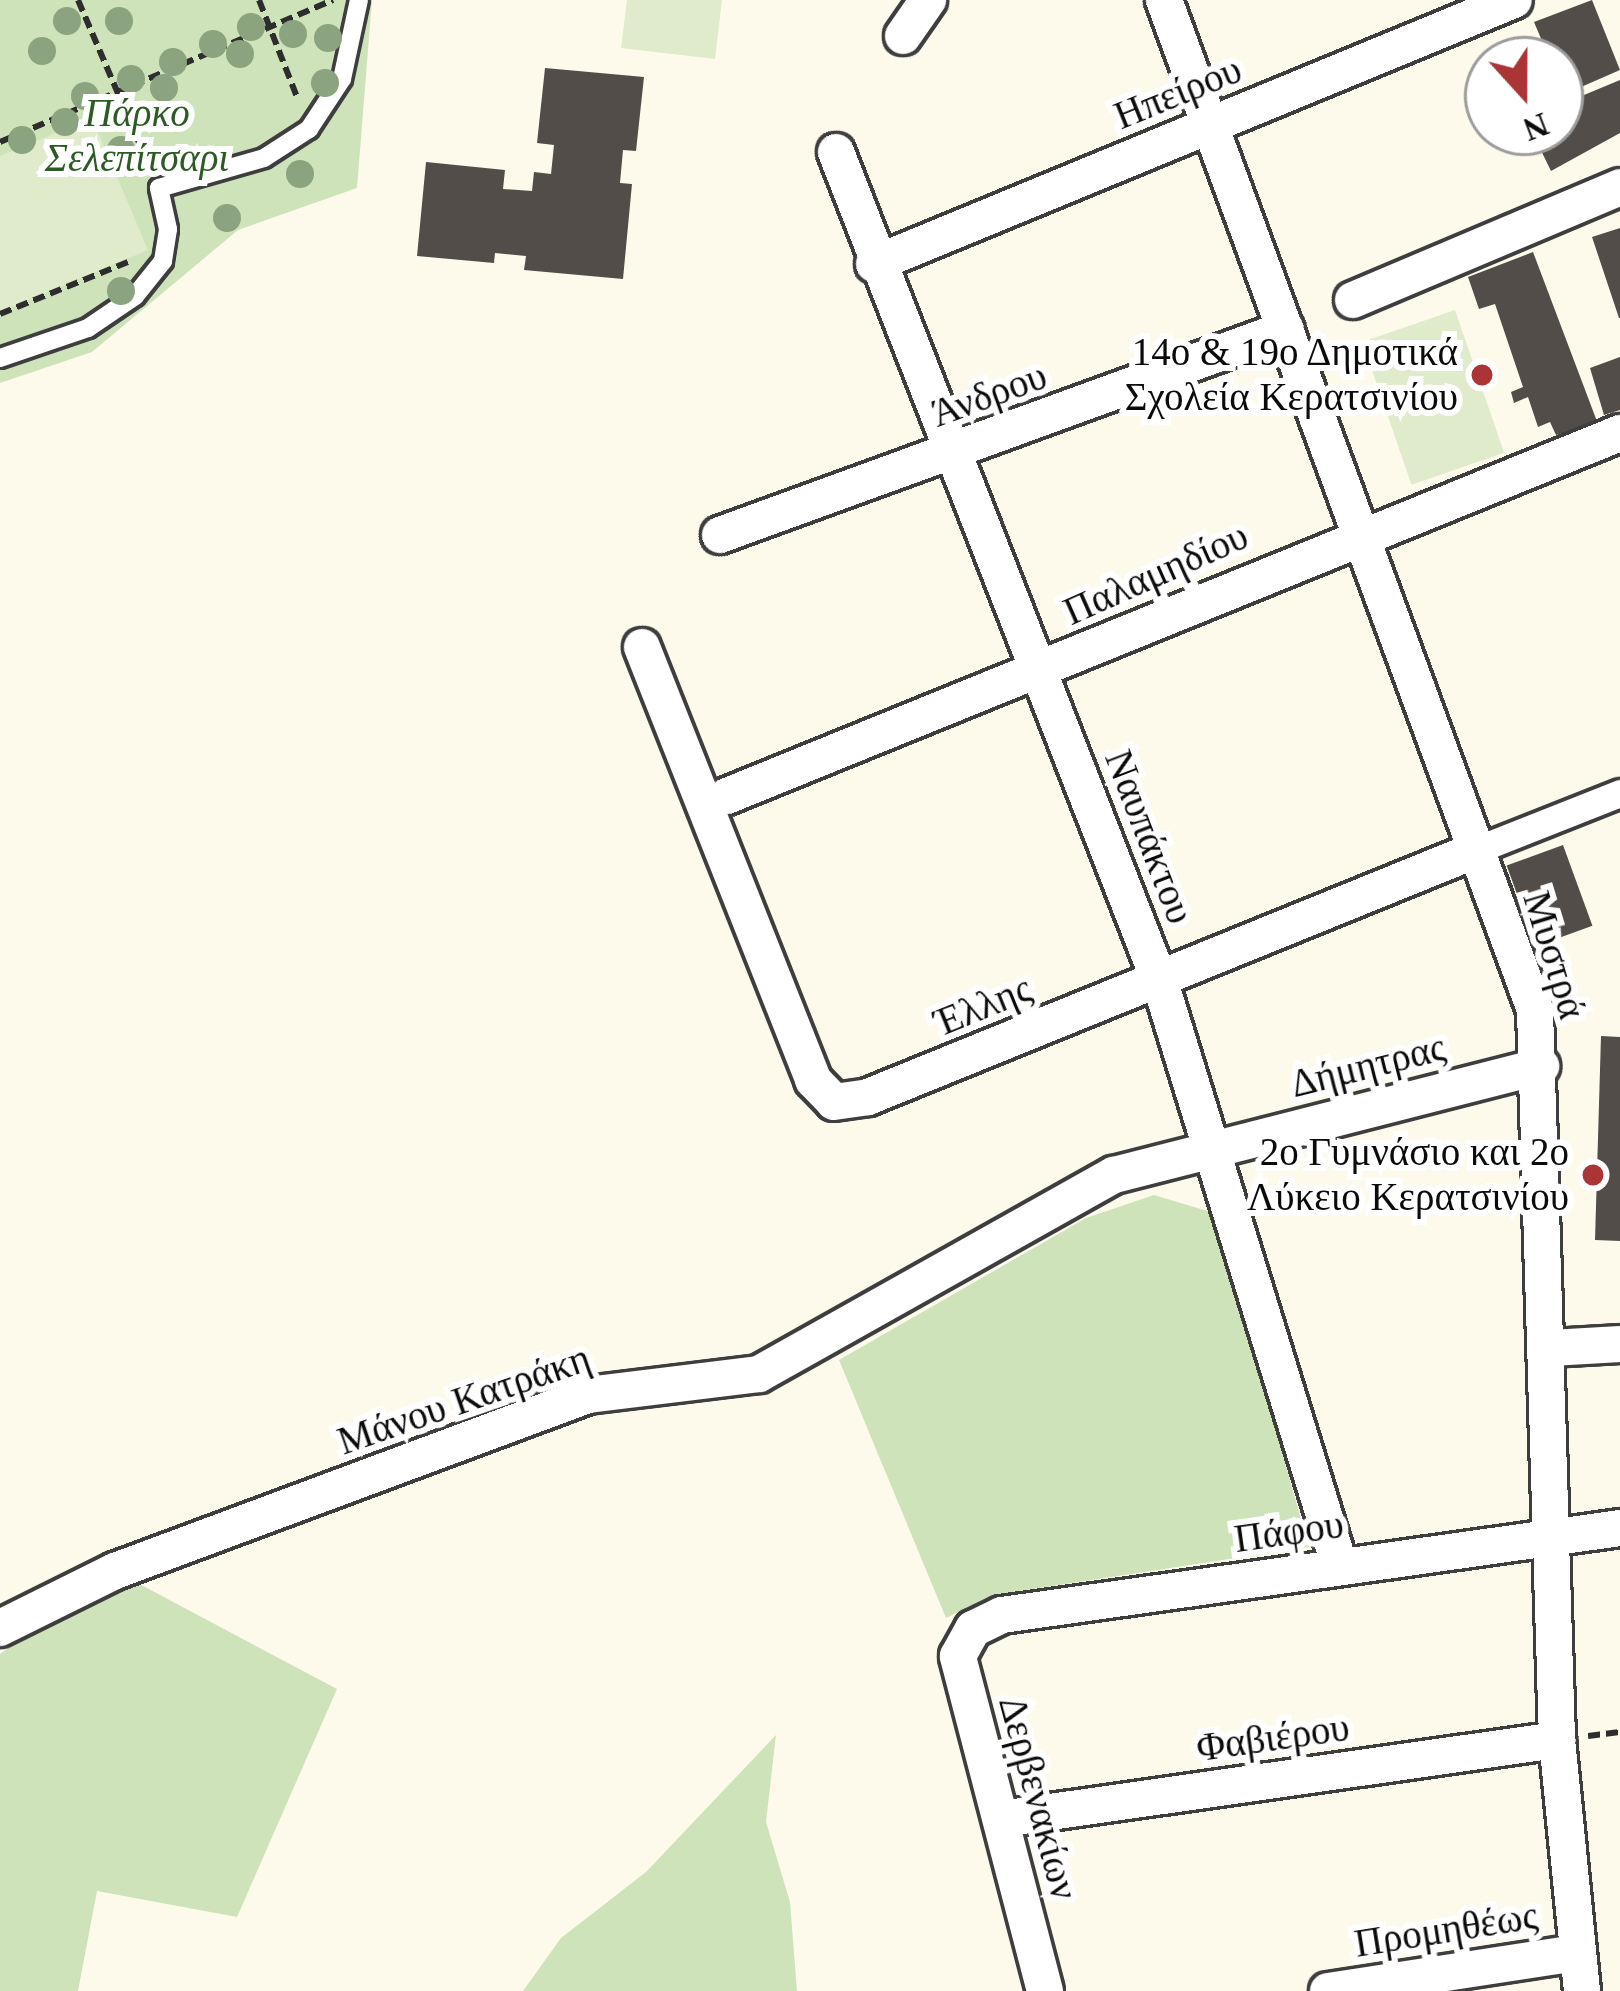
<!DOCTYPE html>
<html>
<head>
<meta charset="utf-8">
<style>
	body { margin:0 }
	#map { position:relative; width:1620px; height:1991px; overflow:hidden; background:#fdfaec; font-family:Georgia,serif }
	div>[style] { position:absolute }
	.green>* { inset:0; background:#cee3ba }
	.pitch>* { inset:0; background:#dfebcb; transform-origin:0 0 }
	.building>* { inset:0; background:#534d49; transform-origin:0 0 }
	.path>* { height:6px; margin-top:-3px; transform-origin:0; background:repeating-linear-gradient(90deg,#2d2d2d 0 12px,transparent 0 18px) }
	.roads { filter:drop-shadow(3px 0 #3e3e3e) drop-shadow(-3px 0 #3e3e3e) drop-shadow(0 3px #3e3e3e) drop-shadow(0 -3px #3e3e3e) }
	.service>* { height:18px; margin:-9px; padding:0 9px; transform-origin:9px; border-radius:9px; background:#fff }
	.pedestrian>* { height:27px; margin:-13.5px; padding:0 13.5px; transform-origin:13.5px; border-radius:13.5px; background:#fff }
	.minor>* { height:36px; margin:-18px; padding:0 18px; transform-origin:18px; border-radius:18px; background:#fff }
	.trees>* { width:28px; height:28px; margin:-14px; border-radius:50%; background:#8ba37e }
	.dots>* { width:33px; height:33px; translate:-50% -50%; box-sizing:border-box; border:6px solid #fff; border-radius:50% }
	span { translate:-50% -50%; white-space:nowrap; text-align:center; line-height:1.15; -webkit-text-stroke:12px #fff; paint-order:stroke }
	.street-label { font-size:39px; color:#0b0b0b }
	.park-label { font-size:39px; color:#2d5b24; font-style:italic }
	.poi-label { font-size:39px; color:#0b0b0b }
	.right { translate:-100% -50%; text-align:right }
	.north { position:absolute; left:1464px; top:36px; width:120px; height:120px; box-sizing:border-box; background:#fff; border:3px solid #9d9d9d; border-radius:50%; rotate:159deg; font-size:33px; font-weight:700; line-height:48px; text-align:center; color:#0b0b0b }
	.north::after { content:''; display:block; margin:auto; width:42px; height:54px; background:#ab3435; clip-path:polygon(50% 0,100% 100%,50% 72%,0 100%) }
</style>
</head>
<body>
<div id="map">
	<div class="green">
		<div style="clip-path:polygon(0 0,372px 0,357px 188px,238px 230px,92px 352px,0 383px)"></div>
		<div style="clip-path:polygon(1154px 1195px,1214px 1213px,1309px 1547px,993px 1595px,946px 1618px,839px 1360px,1086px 1218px)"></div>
		<div style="clip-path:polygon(115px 1571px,337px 1689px,237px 1917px,97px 1891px,78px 1991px,0 1991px,0 1654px)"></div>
		<div style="clip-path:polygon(776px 1735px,766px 1822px,790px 1902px,797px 1991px,523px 1991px,561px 1938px,646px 1872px)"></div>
	</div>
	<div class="pitch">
		<div style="clip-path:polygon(627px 0,722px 0,715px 59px,621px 48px)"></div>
		<div style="clip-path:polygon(92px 118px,148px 250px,0 312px,0 156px)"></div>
		<div style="left:1455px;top:310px;width:151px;height:98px;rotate:71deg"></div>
	</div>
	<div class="building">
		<div style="clip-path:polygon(1592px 0,1620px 70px,1565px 94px,1560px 60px,1550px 60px,1534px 22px)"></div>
		<div style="clip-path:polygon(545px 68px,644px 77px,636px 151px,623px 150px,620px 183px,632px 184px,623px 279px,524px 270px,526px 256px,495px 253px,494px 263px,417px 256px,426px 162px,505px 170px,503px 189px,532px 191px,534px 172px,551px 174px,554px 145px,537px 143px)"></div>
		<div style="clip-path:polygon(1620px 80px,1620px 133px,1551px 171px,1532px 132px,1560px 132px,1560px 105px)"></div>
		<div style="clip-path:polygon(1620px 228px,1620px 318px,1619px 318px,1592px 237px)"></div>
		<div style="clip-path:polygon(1533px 252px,1598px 424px,1556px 435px,1550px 422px,1538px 427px,1528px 397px,1514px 403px,1511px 392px,1523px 387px,1495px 304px,1479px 309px,1468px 277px)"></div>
		<div style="clip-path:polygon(1620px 357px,1620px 410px,1604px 415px,1590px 368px)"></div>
		<div style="left:1563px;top:845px;width:86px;height:60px;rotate:70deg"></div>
		<div style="clip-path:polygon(1601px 1036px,1620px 1037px,1620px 1241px,1595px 1240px)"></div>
	</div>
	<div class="path">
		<div style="left:78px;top:0;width:183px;rotate:66.8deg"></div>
		<div style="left:259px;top:0;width:104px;rotate:68.6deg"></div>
		<div style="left:0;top:142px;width:362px;rotate:-23.1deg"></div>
		<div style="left:0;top:314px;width:138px;rotate:-22.1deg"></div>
		<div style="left:1588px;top:1736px;width:32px;rotate:-7deg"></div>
	</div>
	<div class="roads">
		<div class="service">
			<div style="left:0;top:358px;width:93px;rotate:-18.8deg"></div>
			<div style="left:88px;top:328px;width:57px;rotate:-34.2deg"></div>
			<div style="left:135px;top:296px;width:45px;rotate:-51.3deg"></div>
			<div style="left:163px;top:261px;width:32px;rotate:-81deg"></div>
			<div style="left:168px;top:229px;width:42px;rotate:-102.4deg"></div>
			<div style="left:159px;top:188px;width:109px;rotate:-15.9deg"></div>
			<div style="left:264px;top:158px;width:54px;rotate:-32.8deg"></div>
			<div style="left:309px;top:129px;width:60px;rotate:-56.6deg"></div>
			<div style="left:342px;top:79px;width:81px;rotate:-77.9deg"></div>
		</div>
		<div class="pedestrian">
			<div style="left:1476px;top:850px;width:155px;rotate:-21.6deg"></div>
		</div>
		<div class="minor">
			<div style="left:1164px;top:0;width:1076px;rotate:69.83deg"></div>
			<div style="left:1535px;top:1010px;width:730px;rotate:88.27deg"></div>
			<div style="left:1557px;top:1740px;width:252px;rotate:84.3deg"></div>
			<div style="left:903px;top:36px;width:44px;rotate:-55.2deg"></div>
			<div style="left:836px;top:152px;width:891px;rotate:68.68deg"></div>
			<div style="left:1160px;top:982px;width:612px;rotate:72.9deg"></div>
			<div style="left:874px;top:264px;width:692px;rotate:-22.42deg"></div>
			<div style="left:1353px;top:300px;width:290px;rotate:-22.9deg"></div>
			<div style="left:720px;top:535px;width:602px;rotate:-20deg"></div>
			<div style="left:642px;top:647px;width:466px;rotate:68.4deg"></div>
			<div style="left:813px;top:1080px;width:30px;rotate:46deg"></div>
			<div style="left:834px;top:1102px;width:34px;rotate:-8deg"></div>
			<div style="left:868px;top:1097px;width:656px;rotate:-22.11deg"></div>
			<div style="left:727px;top:796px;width:964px;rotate:-22.12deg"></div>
			<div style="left:1551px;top:1348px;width:69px;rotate:-3.3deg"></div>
			<div style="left:0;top:1628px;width:128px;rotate:-26.4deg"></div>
			<div style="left:115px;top:1571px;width:505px;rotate:-20.41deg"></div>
			<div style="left:588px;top:1395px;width:172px;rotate:-7deg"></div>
			<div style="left:759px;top:1374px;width:407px;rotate:-29.3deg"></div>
			<div style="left:1114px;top:1175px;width:441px;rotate:-14.3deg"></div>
			<div style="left:1001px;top:1819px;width:562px;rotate:-8.09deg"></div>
			<div style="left:1045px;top:1991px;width:346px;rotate:-104.6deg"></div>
			<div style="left:958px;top:1656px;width:31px;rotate:-61deg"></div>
			<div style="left:973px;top:1629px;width:32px;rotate:-26deg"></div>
			<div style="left:1002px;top:1615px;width:624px;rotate:-8.01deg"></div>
			<div style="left:1328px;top:1991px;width:252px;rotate:-8.7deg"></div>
		</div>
	</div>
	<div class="trees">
		<div style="left:67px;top:21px"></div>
		<div style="left:119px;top:21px"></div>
		<div style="left:251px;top:27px"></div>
		<div style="left:293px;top:34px"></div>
		<div style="left:328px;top:38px"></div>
		<div style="left:213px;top:44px"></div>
		<div style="left:42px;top:51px"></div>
		<div style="left:240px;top:54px"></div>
		<div style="left:173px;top:62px"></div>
		<div style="left:131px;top:79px"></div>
		<div style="left:325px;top:83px"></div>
		<div style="left:164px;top:88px"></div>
		<div style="left:85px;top:96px"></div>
		<div style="left:65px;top:122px"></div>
		<div style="left:22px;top:140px"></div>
		<div style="left:121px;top:150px"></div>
		<div style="left:300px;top:174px"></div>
		<div style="left:227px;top:218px"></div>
		<div style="left:121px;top:291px"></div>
	</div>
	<div class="dots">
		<div style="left:1482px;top:375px;background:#ab3435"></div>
		<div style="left:1593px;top:1175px;background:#ab3435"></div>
	</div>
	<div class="street-label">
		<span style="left:1178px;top:93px;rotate:-22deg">Ηπείρου</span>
		<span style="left:989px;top:395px;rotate:-20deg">Άνδρου</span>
		<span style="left:1156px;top:574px;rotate:-24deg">Παλαμηδίου</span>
		<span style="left:1149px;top:837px;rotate:69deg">Ναυπάκτου</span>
		<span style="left:1554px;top:955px;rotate:73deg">Μυστρά</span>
		<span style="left:983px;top:1006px;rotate:-22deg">Έλλης</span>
		<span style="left:1368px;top:1066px;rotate:-14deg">Δήμητρας</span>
		<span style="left:464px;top:1400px;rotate:-19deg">Μάνου Κατράκη</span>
		<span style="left:1289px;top:1532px;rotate:-8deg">Πάφου</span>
		<span style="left:1273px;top:1738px;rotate:-8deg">Φαβιέρου</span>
		<span style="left:1038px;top:1798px;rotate:75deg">Δερβενακίων</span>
		<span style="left:1446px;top:1930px;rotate:-9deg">Προμηθέως</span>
	</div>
	<div class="park-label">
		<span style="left:137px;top:136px">Πάρκο<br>Σελεπίτσαρι</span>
	</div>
	<div class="poi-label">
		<span class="right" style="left:1458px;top:375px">14ο &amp; 19ο Δημοτικά<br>Σχολεία Κερατσινίου</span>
		<span class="right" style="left:1569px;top:1175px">2ο Γυμνάσιο και 2ο<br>Λύκειο Κερατσινίου</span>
	</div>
	<div class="north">N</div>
</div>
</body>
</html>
